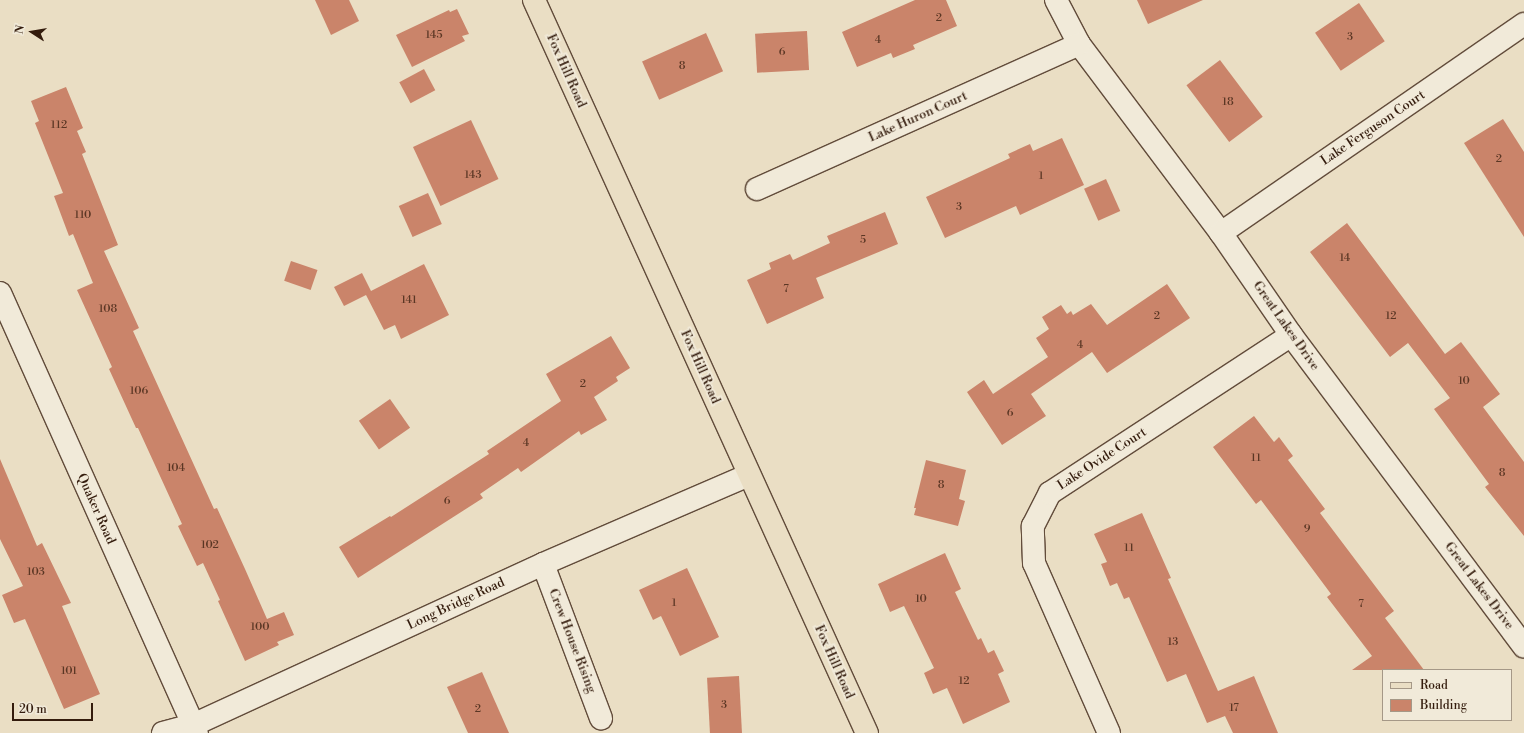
<!DOCTYPE html>
<html>
<head>
<meta charset="utf-8">
<style>
	body { margin:0 }
	#map { position:relative; width:1524px; height:733px; overflow:hidden; background:#eadec4; font-family:"Libre Bodoni",serif }
	div>[style] { position:absolute }
	.building>* { inset:0; background:#ca846a; transform-origin:0 0 }
	.roads { filter:drop-shadow(1px 0 #624c3b) drop-shadow(-1px 0 #624c3b) drop-shadow(0 1px #624c3b) drop-shadow(0 -1px #624c3b) }
	.minor>* { height:22px; margin:-11px; padding:0 11px; transform-origin:11px; border-radius:11px; background:#f1ead9 }
	.major>* { height:22px; margin:-11px; padding:0 11px; transform-origin:11px; border-radius:11px; background:#eadec4 }
	span { translate:-50% -50%; white-space:nowrap; text-align:center; line-height:1.15; -webkit-text-stroke:3.5px #f1ead9; paint-order:stroke }
	.number-label { font-size:11px; color:#5a3624 }
	.number-label span { -webkit-text-stroke-width:0 }
	.street-label { font-size:13px; color:#341c0d }
	.legend { position:absolute; left:1382px; top:669px; width:130px; height:52px; box-sizing:border-box; background:#f1ead9; border:1px solid #a59887; margin:0; padding:5px 7px; list-style:none; font-size:12px; color:#341c0d }
	.legend li { display:flex; align-items:center; gap:8px; height:20px }
	.legend b { width:20px; border:1px solid #a59887 }
	.north { position:absolute; left:12px; top:12px; width:40px; height:40px; -webkit-text-stroke:3px #f1ead9; paint-order:stroke; rotate:282deg; font-size:11px; font-weight:700; line-height:16px; text-align:center; color:#341c0d }
	.north::after { content:''; display:block; margin:auto; width:14px; height:18px; background:#341c0d; clip-path:polygon(50% 0,100% 100%,50% 72%,0 100%) }
	.scale { position:absolute; left:12px; top:703px; width:81px; height:18px; box-sizing:border-box; border:2px solid #341c0d; border-top:0; padding-left:5px; font-size:12px; line-height:14px; white-space:nowrap; color:#341c0d; -webkit-text-stroke:3px #f1ead9; paint-order:stroke }
</style>
</head>
<body>
<div id="map">
	<div class="building">
		<div style="clip-path:polygon(315px 0,349px 0,359px 21px,331px 35px)"></div>
		<div style="clip-path:polygon(915px 0,946px 0,957px 26px,913px 45px,915px 49px,893px 58px,891px 53px,857px 67px,842px 32px)"></div>
		<div style="clip-path:polygon(1137px 0,1203px 0,1148px 24px)"></div>
		<div style="left:1359px;top:3px;width:46px;height:53px;rotate:56deg"></div>
		<div style="clip-path:polygon(457px 9px,469px 34px,462px 36px,465px 41px,412px 67px,396px 35px,449px 10px,450px 12px)"></div>
		<div style="left:807px;top:31px;width:39px;height:52px;rotate:87deg"></div>
		<div style="left:706px;top:33px;width:42px;height:70px;rotate:66deg"></div>
		<div style="left:1220px;top:60px;width:71px;height:42px;rotate:53deg"></div>
		<div style="left:424px;top:69px;width:24px;height:28px;rotate:62deg"></div>
		<div style="clip-path:polygon(66px 87px,83px 128px,77px 131px,86px 152px,82px 154px,118px 245px,104px 251px,139px 328px,133px 331px,214px 509px,217px 508px,245px 569px,267px 619px,284px 612px,294px 635px,277px 642px,279px 645px,245px 661px,218px 601px,220px 600px,203px 563px,197px 566px,178px 526px,182px 524px,138px 428px,136px 428px,109px 369px,112px 367px,77px 290px,93px 283px,73px 234px,69px 236px,54px 196px,63px 193px,35px 123px,39px 121px,31px 101px)"></div>
		<div style="clip-path:polygon(1503px 119px,1524px 152px,1524px 237px,1464px 143px)"></div>
		<div style="left:471px;top:120px;width:65px;height:64px;rotate:65deg"></div>
		<div style="clip-path:polygon(1062px 138px,1084px 185px,1020px 215px,1016px 206px,945px 238px,926px 197px,1010px 158px,1008px 154px,1030px 144px,1033px 151px)"></div>
		<div style="left:1106px;top:179px;width:35px;height:24px;rotate:66deg"></div>
		<div style="left:428px;top:193px;width:34px;height:32px;rotate:66deg"></div>
		<div style="clip-path:polygon(885px 212px,898px 244px,816px 278px,824px 298px,767px 324px,747px 280px,771px 269px,769px 263px,790px 254px,793px 260px,830px 243px,827px 236px)"></div>
		<div style="clip-path:polygon(1347px 223px,1445px 354px,1461px 342px,1500px 394px,1483px 407px,1524px 462px,1524px 536px,1485px 487px,1489px 484px,1434px 409px,1450px 398px,1408px 343px,1390px 357px,1310px 252px)"></div>
		<div style="left:291px;top:261px;width:28px;height:21px;rotate:19deg"></div>
		<div style="clip-path:polygon(424px 264px,449px 315px,401px 339px,395px 325px,384px 330px,366px 295px,344px 306px,334px 287px,362px 273px,371px 291px)"></div>
		<div style="clip-path:polygon(1167px 284px,1190px 318px,1107px 373px,1092px 352px,1031px 394px,1046px 416px,1002px 445px,967px 392px,984px 380px,993px 394px,1048px 357px,1036px 338px,1049px 329px,1042px 317px,1061px 305px,1067px 314px,1071px 311px,1073px 315px,1091px 304px,1107px 325px)"></div>
		<div style="clip-path:polygon(611px 336px,630px 368px,616px 377px,618px 381px,594px 397px,607px 420px,581px 435px,579px 431px,521px 472px,518px 468px,480px 494px,483px 498px,358px 578px,339px 547px,390px 516px,391px 517px,489px 454px,487px 451px,561px 401px,546px 374px)"></div>
		<div style="left:390px;top:399px;width:35px;height:38px;rotate:55deg"></div>
		<div style="clip-path:polygon(1254px 416px,1274px 442px,1279px 437px,1293px 456px,1288px 460px,1325px 509px,1320px 513px,1394px 611px,1385px 618px,1424px 670px,1352px 670px,1372px 656px,1327px 597px,1331px 594px,1261px 500px,1256px 504px,1213px 447px)"></div>
		<div style="clip-path:polygon(0 459px,37px 546px,42px 543px,71px 603px,62px 606px,100px 694px,64px 709px,25px 619px,14px 623px,2px 595px,23px 586px,0 539px)"></div>
		<div style="clip-path:polygon(926px 460px,966px 470px,959px 499px,965px 501px,958px 526px,914px 515px,916px 508px,914px 508px)"></div>
		<div style="clip-path:polygon(1142px 513px,1171px 578px,1168px 579px,1218px 691px,1254px 676px,1278px 733px,1233px 733px,1225px 716px,1207px 723px,1186px 674px,1167px 682px,1129px 597px,1124px 599px,1117px 583px,1110px 586px,1101px 564px,1107px 562px,1094px 534px)"></div>
		<div style="clip-path:polygon(945px 553px,961px 589px,955px 592px,978px 640px,981px 638px,988px 653px,994px 650px,1004px 671px,998px 674px,1010px 702px,963px 724px,947px 688px,933px 694px,924px 673px,934px 668px,904px 606px,890px 612px,878px 584px)"></div>
		<div style="clip-path:polygon(687px 568px,719px 637px,680px 656px,661px 616px,653px 620px,639px 590px)"></div>
		<div style="clip-path:polygon(482px 672px,509px 733px,468px 733px,447px 687px)"></div>
		<div style="left:739px;top:676px;width:57px;height:32px;rotate:87deg"></div>
	</div>
	<div class="roads">
		<div class="minor">
			<div style="left:1056px;top:0;width:50px;rotate:62.4deg"></div>
			<div style="left:1079px;top:44px;width:236px;rotate:53.1deg"></div>
			<div style="left:1221px;top:233px;width:124px;rotate:55.5deg"></div>
			<div style="left:1291px;top:335px;width:389px;rotate:53.2deg"></div>
			<div style="left:757px;top:189px;width:353px;rotate:-24.2deg"></div>
			<div style="left:1221px;top:233px;width:368px;rotate:-34.6deg"></div>
			<div style="left:0;top:293px;width:482px;rotate:65.9deg"></div>
			<div style="left:543px;top:564px;width:165px;rotate:69.4deg"></div>
			<div style="left:163px;top:733px;width:31px;rotate:-15deg"></div>
			<div style="left:193px;top:725px;width:385px;rotate:-24.7deg"></div>
			<div style="left:543px;top:564px;width:224px;rotate:-23.4deg"></div>
			<div style="left:1109px;top:733px;width:186px;rotate:-113.8deg"></div>
			<div style="left:1034px;top:563px;width:37px;rotate:-92deg"></div>
			<div style="left:1033px;top:526px;width:37px;rotate:-63deg"></div>
			<div style="left:1050px;top:493px;width:288px;rotate:-33.2deg"></div>
		</div>
		<div class="major">
			<div style="left:534px;top:0;width:805px;rotate:65.57deg"></div>
		</div>
	</div>
	<div class="number-label">
		<span style="left:939px;top:18px">2</span>
		<span style="left:434px;top:35px">145</span>
		<span style="left:1350px;top:37px">3</span>
		<span style="left:878px;top:40px">4</span>
		<span style="left:782px;top:52px">6</span>
		<span style="left:682px;top:66px">8</span>
		<span style="left:1228px;top:102px">18</span>
		<span style="left:59px;top:125px">112</span>
		<span style="left:1499px;top:159px">2</span>
		<span style="left:473px;top:175px">143</span>
		<span style="left:1041px;top:176px">1</span>
		<span style="left:959px;top:207px">3</span>
		<span style="left:83px;top:215px">110</span>
		<span style="left:863px;top:240px">5</span>
		<span style="left:1345px;top:258px">14</span>
		<span style="left:786px;top:289px">7</span>
		<span style="left:409px;top:300px">141</span>
		<span style="left:108px;top:309px">108</span>
		<span style="left:1157px;top:316px">2</span>
		<span style="left:1391px;top:316px">12</span>
		<span style="left:1080px;top:345px">4</span>
		<span style="left:1464px;top:381px">10</span>
		<span style="left:583px;top:384px">2</span>
		<span style="left:139px;top:391px">106</span>
		<span style="left:1010px;top:413px">6</span>
		<span style="left:526px;top:443px">4</span>
		<span style="left:1256px;top:458px">11</span>
		<span style="left:176px;top:468px">104</span>
		<span style="left:1502px;top:473px">8</span>
		<span style="left:941px;top:485px">8</span>
		<span style="left:447px;top:501px">6</span>
		<span style="left:1307px;top:529px">9</span>
		<span style="left:210px;top:545px">102</span>
		<span style="left:1129px;top:548px">11</span>
		<span style="left:36px;top:572px">103</span>
		<span style="left:921px;top:599px">10</span>
		<span style="left:674px;top:603px">1</span>
		<span style="left:1361px;top:604px">7</span>
		<span style="left:260px;top:627px">100</span>
		<span style="left:1173px;top:642px">13</span>
		<span style="left:69px;top:671px">101</span>
		<span style="left:964px;top:681px">12</span>
		<span style="left:724px;top:705px">3</span>
		<span style="left:1234px;top:708px">17</span>
		<span style="left:478px;top:709px">2</span>
	</div>
	<div class="street-label">
		<span style="left:566px;top:71px;rotate:66deg">Fox Hill Road</span>
		<span style="left:918px;top:117px;rotate:-24deg">Lake Huron Court</span>
		<span style="left:1373px;top:128px;rotate:-34deg">Lake Ferguson Court</span>
		<span style="left:1286px;top:326px;rotate:55deg">Great Lakes Drive</span>
		<span style="left:700px;top:367px;rotate:66deg">Fox Hill Road</span>
		<span style="left:1102px;top:459px;rotate:-33deg">Lake Ovide Court</span>
		<span style="left:96px;top:509px;rotate:66deg">Quaker Road</span>
		<span style="left:1479px;top:586px;rotate:53deg">Great Lakes Drive</span>
		<span style="left:456px;top:604px;rotate:-25deg">Long Bridge Road</span>
		<span style="left:572px;top:641px;rotate:69deg">Crew House Rising</span>
		<span style="left:834px;top:662px;rotate:66deg">Fox Hill Road</span>
	</div>
	<ul class="legend">
	<li><b style="height:5px;background:#eadec4"></b>Road</li>
	<li><b style="height:11px;background:#ca846a"></b>Building</li>
	</ul>
	<div class="north">N</div>
	<div class="scale">20 m</div>
</div>
</body>
</html>
